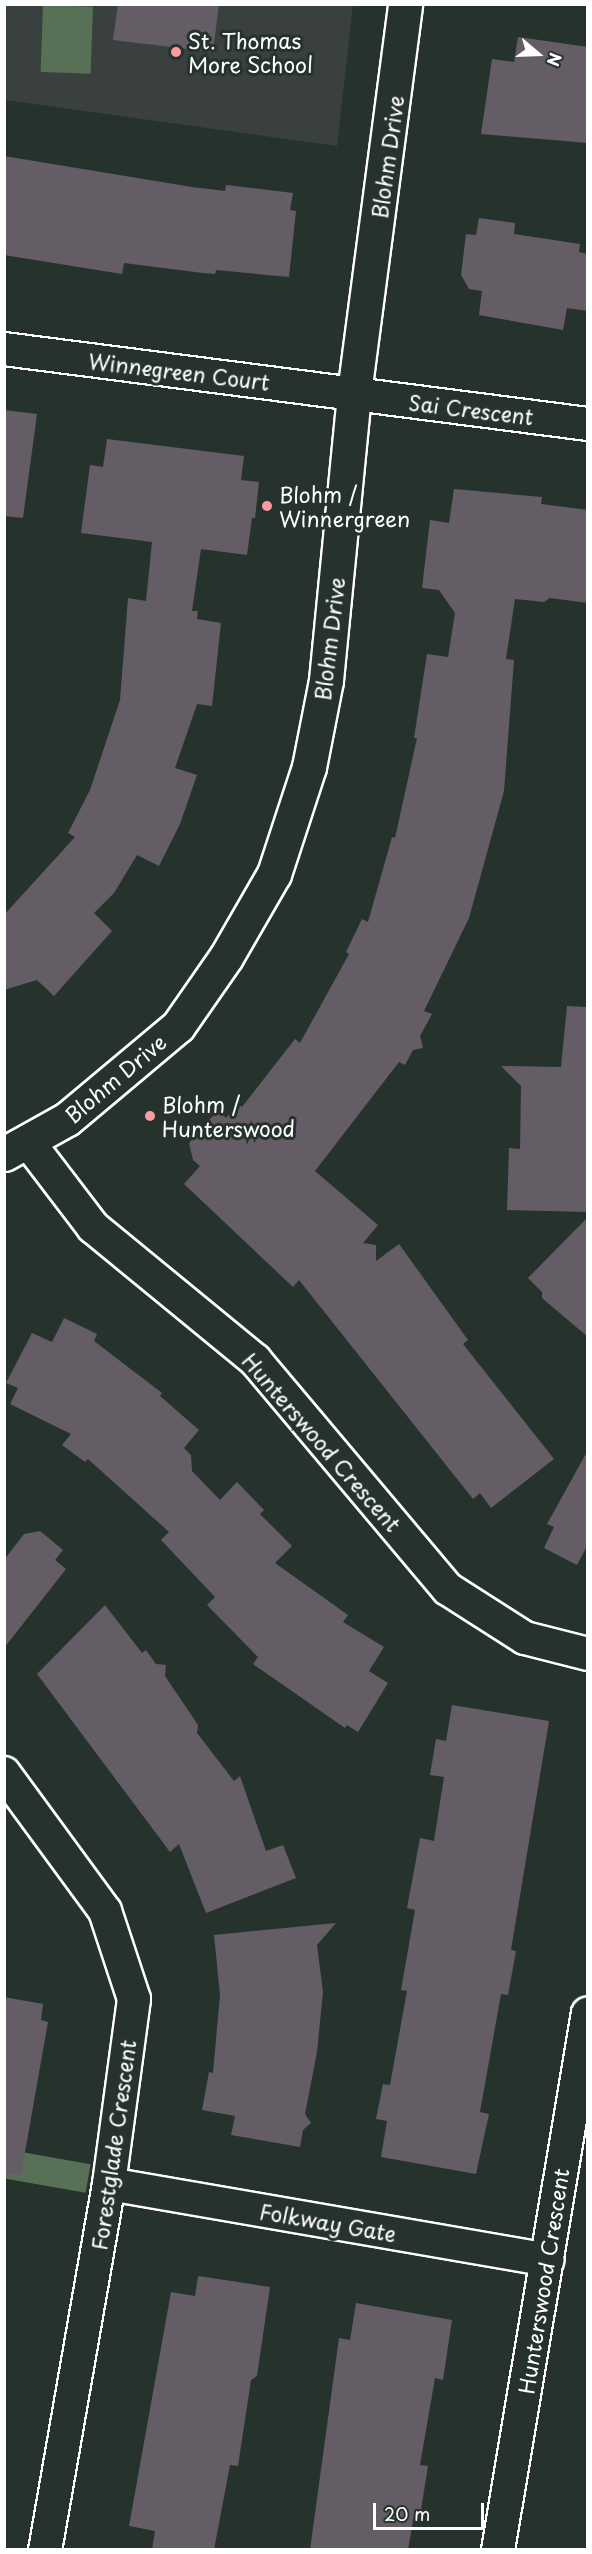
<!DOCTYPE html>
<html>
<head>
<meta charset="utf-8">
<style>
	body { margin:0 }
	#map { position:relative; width:592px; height:2554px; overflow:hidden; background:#26332d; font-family:"Playpen Sans",sans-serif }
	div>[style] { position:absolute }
	.built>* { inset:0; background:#39403e }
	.green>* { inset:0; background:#577056; transform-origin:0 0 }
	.building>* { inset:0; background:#655d65 }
	.roads { filter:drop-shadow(2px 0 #fff) drop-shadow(-2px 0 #fff) drop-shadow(0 2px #fff) drop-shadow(0 -2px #fff) }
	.street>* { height:32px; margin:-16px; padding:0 16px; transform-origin:16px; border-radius:16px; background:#26332d }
	.secondary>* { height:33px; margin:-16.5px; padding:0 16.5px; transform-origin:16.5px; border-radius:16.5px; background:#26332d }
	.dots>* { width:16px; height:16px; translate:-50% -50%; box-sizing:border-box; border:3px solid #26332d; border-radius:50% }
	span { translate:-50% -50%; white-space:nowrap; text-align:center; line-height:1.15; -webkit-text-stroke:6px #26332d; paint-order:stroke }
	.poi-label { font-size:21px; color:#fff }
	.left { translate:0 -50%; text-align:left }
	.street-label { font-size:21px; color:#fff }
	.frame { position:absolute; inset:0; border:6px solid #fff; pointer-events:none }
	.north { position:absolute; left:508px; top:24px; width:60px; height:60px; -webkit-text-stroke:4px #26332d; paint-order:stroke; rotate:109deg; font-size:16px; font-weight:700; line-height:24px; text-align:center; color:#fff }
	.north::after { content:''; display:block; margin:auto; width:21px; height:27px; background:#fff; clip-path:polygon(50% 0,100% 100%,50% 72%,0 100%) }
	.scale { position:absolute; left:373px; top:2503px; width:111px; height:27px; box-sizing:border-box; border:3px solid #fff; border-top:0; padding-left:8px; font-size:18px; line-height:21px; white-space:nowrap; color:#fff; -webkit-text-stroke:4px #26332d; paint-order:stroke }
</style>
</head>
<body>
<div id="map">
	<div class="built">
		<div style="clip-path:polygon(5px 5px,353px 5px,337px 146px,5px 100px)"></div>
	</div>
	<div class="green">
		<div style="left:43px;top:5px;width:50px;height:67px;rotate:2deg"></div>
		<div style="left:4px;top:2149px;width:88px;height:29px;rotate:10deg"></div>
	</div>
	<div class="building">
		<div style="clip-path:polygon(118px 4px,219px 4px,213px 52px,113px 40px)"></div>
		<div style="clip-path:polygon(518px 37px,588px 47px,588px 143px,481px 134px,492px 59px,514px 62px)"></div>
		<div style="clip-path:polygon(4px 156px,192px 187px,225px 191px,226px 185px,293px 193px,290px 210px,296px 211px,289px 277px,216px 270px,215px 274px,203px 273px,124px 263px,122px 274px,4px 255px)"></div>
		<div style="clip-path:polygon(479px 218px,515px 223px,514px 234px,580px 244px,579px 252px,588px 254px,588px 311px,567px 308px,563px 330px,479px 315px,482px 291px,469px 289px,461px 275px,466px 234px,476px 235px)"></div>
		<div style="clip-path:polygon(4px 410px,37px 414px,23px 518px,4px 516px)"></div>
		<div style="clip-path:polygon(107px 439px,244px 456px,241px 480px,259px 482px,255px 518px,252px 518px,247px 555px,201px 549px,192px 611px,198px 611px,197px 619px,221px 623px,212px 706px,197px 704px,175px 768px,197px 775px,180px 824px,159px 866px,137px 855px,114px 893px,94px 913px,112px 931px,54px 996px,37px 980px,4px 990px,4px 915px,75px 837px,68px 833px,90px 790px,120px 700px,128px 598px,146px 601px,152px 542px,81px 533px,90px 465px,103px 467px)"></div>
		<div style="clip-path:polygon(454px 489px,542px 497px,541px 504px,588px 510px,588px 603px,550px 598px,544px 602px,515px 599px,506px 659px,514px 660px,504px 791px,469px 918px,424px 1011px,432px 1014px,420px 1036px,423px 1048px,413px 1050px,405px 1065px,399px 1062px,315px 1171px,378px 1225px,363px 1243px,376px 1245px,376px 1261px,399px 1244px,468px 1340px,463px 1344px,554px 1459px,491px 1508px,480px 1493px,473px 1499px,299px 1280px,293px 1287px,184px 1184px,200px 1166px,193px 1160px,189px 1143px,218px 1110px,226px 1118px,238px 1104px,242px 1107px,295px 1039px,300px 1043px,349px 954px,346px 952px,362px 919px,368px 922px,392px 837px,395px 838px,417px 738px,414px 738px,427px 654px,448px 657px,455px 613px,439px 590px,422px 588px,430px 520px,449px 523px)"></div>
		<div style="clip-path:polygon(567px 1006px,588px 1007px,586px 1212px,507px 1210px,509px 1148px,520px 1149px,521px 1086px,501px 1066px,561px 1067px)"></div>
		<div style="clip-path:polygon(588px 1217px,588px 1337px,542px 1298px,542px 1292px,528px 1278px)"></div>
		<div style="clip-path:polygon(64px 1318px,97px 1334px,94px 1341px,162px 1393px,160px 1396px,199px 1430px,184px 1448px,191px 1455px,192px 1471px,220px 1500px,237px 1482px,264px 1510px,260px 1514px,292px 1546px,275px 1563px,348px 1615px,343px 1622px,384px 1647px,369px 1671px,388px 1683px,358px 1732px,347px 1725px,345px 1728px,253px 1664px,258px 1657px,207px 1605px,215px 1597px,161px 1540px,169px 1532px,88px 1459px,85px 1462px,62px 1445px,71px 1434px,10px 1404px,18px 1388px,6px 1383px,32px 1333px,52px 1342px)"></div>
		<div style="clip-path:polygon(588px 1450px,588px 1544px,577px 1565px,544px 1548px,554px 1527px,547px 1524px)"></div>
		<div style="clip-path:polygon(40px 1531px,63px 1550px,55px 1560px,66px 1569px,4px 1648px,4px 1560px,24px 1534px)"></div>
		<div style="clip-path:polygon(105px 1605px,142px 1653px,146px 1650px,156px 1664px,166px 1665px,165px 1676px,198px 1725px,197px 1733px,234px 1781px,240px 1776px,266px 1851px,283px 1845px,296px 1878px,206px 1913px,179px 1844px,170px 1852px,37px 1674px)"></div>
		<div style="clip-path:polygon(452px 1705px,549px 1721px,511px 1950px,516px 1951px,508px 1995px,501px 1994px,480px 2112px,489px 2114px,476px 2174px,381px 2157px,387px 2121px,376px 2119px,383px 2084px,390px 2085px,407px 1991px,401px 1990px,415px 1910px,407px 1908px,420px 1838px,434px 1841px,444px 1777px,430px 1775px,436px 1739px,446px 1741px)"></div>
		<div style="clip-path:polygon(336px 1923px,317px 1945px,323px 1992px,317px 2052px,305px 2114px,311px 2123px,303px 2130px,300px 2147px,231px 2135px,235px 2116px,202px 2110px,209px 2072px,213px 2073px,220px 1995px,214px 1935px)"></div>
		<div style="clip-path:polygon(4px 1997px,43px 2004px,41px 2020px,48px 2022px,21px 2175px,4px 2174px)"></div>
		<div style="clip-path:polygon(198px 2276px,270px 2287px,257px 2376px,251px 2380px,238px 2466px,230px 2465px,214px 2550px,152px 2550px,155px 2531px,129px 2526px,171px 2292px,195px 2296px)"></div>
		<div style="clip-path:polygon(356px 2303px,452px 2320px,443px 2380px,435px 2378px,420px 2465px,428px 2466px,421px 2510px,415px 2509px,408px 2550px,310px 2550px,339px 2338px,350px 2340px)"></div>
	</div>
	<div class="roads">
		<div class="street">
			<div style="left:4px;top:349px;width:589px;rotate:7.32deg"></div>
			<div style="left:29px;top:1143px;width:106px;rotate:52.7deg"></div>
			<div style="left:93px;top:1227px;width:210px;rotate:39.4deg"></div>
			<div style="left:255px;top:1360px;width:299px;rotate:49.9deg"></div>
			<div style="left:448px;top:1589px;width:91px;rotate:32.5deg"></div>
			<div style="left:525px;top:1638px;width:65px;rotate:14.3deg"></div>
			<div style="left:4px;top:1773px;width:171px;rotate:53.8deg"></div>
			<div style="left:105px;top:1911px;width:93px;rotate:71.8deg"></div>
			<div style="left:134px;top:1999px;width:187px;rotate:97.7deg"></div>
			<div style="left:109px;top:2184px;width:372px;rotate:99.9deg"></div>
			<div style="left:109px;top:2184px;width:445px;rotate:9.8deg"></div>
			<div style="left:498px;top:2550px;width:544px;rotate:-80.49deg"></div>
		</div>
		<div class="secondary">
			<div style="left:4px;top:1154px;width:72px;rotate:-29.1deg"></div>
			<div style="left:67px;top:1119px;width:145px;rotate:-40deg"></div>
			<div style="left:178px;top:1026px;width:84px;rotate:-55.2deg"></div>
			<div style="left:226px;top:957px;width:96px;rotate:-60deg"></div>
			<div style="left:274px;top:874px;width:113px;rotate:-71.9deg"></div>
			<div style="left:309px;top:767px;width:89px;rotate:-78.9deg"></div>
			<div style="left:326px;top:680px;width:288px;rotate:-84.4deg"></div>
			<div style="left:354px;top:393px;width:392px;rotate:-82.5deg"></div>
		</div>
	</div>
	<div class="dots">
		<div style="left:176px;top:52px;background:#ff9aa2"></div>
		<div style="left:267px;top:506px;background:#ff9aa2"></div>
		<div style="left:150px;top:1116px;background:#ff9aa2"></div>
	</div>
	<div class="poi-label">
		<span class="left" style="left:188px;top:52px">St. Thomas<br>More School</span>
		<span class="left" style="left:279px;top:506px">Blohm /<br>Winnergreen</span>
		<span class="left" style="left:162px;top:1116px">Blohm /<br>Hunterswood</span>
	</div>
	<div class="street-label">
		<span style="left:387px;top:157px;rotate:-82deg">Blohm Drive</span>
		<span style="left:179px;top:371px;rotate:7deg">Winnegreen Court</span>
		<span style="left:471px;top:409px;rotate:7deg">Sai Crescent</span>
		<span style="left:329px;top:639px;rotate:-83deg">Blohm Drive</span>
		<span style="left:115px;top:1078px;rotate:-40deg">Blohm Drive</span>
		<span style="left:322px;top:1442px;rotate:49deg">Hunterswood Crescent</span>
		<span style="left:113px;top:2145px;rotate:-82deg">Forestglade Crescent</span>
		<span style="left:328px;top:2222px;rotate:10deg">Folkway Gate</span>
		<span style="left:543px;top:2281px;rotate:-81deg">Hunterswood Crescent</span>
	</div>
	<div class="frame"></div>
	<div class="north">N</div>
	<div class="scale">20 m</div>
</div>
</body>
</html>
